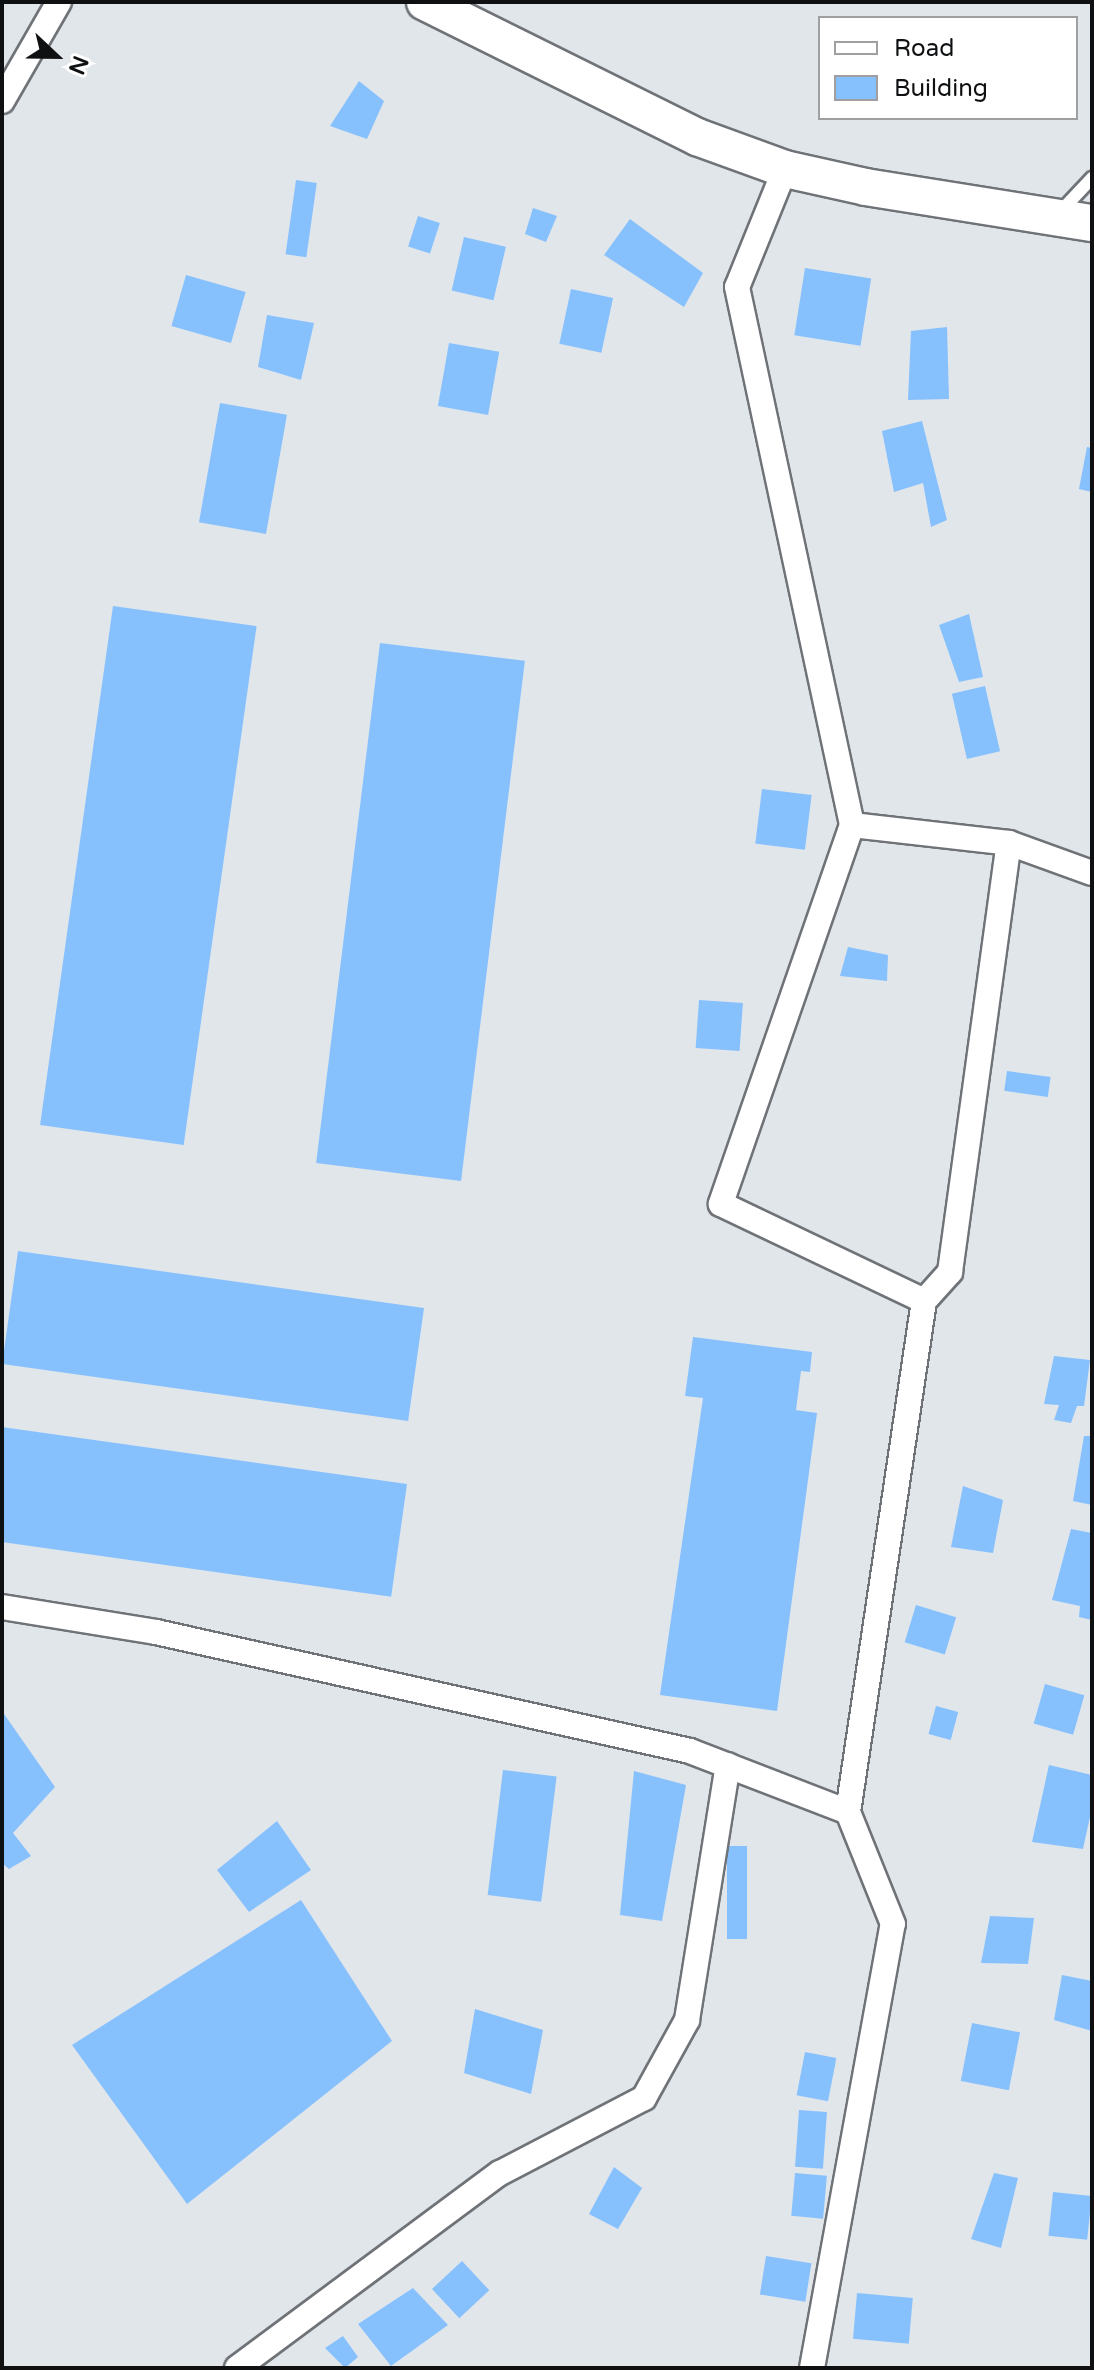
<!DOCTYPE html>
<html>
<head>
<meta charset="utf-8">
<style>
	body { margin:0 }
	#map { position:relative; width:1094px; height:2370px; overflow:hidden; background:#e1e6eb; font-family:"Varela Round",sans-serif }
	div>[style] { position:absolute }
	.building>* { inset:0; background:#87c1fd; transform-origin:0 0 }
	.roads { filter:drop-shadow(2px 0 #6f7378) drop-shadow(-2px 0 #6f7378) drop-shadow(0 2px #6f7378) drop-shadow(0 -2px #6f7378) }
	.lane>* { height:12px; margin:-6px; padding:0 6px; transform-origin:6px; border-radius:6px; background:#fff }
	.street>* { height:24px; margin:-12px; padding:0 12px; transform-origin:12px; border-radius:12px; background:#fff }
	.secondary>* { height:36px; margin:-18px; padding:0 18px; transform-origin:18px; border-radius:18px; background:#fff }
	span { translate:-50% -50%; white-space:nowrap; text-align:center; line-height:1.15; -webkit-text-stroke:7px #fff; paint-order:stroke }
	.frame { position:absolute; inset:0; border:4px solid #0e1012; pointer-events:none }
	.legend { position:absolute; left:818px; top:16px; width:260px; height:104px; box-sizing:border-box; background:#fff; border:2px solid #9f9fa0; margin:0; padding:10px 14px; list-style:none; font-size:24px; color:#0e1012 }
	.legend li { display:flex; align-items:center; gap:16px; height:40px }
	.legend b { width:40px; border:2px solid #9f9fa0 }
	.north { position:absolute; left:16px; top:16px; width:80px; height:80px; -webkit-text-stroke:6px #fff; paint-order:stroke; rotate:112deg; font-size:22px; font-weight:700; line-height:32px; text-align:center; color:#0e1012 }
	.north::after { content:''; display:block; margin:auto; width:28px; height:36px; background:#0e1012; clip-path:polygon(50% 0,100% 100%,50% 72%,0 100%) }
</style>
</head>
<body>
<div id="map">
	<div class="building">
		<div style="clip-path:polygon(359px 81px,384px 101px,367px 139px,330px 126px)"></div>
		<div style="left:296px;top:180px;width:21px;height:75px;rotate:8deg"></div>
		<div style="clip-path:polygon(533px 208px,557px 216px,546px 242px,525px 234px)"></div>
		<div style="left:418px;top:216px;width:23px;height:32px;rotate:18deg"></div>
		<div style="clip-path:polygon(630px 219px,703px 273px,684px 307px,604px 255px)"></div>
		<div style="left:464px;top:237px;width:43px;height:55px;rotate:13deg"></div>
		<div style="left:805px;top:268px;width:67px;height:68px;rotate:9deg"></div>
		<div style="left:186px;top:275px;width:62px;height:53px;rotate:16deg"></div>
		<div style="left:571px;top:289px;width:43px;height:56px;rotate:12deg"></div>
		<div style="clip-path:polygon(267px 315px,314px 323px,301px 380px,258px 367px)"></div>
		<div style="clip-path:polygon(947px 327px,949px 399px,908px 400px,911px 331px)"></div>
		<div style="left:449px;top:343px;width:51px;height:64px;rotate:10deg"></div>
		<div style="left:220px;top:403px;width:68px;height:121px;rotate:10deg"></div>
		<div style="clip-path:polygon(922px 421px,947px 520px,931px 527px,923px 483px,894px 492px,882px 431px)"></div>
		<div style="clip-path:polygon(1087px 447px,1092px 448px,1092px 492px,1079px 489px)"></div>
		<div style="left:113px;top:606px;width:145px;height:524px;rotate:8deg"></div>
		<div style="clip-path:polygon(969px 614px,983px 677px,959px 682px,939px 625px)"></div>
		<div style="left:380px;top:643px;width:146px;height:524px;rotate:7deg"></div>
		<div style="left:985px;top:686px;width:67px;height:34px;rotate:77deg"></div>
		<div style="left:762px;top:789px;width:50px;height:55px;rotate:7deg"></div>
		<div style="clip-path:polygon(848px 947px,888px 955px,887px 981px,840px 976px)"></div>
		<div style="left:699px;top:1000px;width:44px;height:48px;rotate:4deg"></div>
		<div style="left:1007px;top:1071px;width:44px;height:20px;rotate:8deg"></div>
		<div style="left:18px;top:1251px;width:410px;height:114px;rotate:8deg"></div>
		<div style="clip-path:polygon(693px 1337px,812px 1352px,810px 1372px,801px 1371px,796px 1410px,817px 1413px,777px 1711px,660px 1695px,703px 1398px,685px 1396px)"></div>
		<div style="clip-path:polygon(1054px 1356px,1090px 1360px,1084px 1406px,1077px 1406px,1071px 1423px,1054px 1420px,1059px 1405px,1044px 1404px)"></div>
		<div style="left:2px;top:1427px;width:409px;height:114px;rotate:8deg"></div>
		<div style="clip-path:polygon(1084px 1436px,1092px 1436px,1092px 1505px,1073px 1501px)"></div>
		<div style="clip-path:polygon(963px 1486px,1003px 1500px,993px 1553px,951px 1547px)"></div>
		<div style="clip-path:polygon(1071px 1529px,1092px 1533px,1092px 1620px,1079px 1617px,1080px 1606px,1052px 1600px)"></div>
		<div style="left:916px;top:1605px;width:42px;height:39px;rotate:17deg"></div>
		<div style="left:1045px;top:1684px;width:41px;height:41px;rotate:16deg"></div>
		<div style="left:936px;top:1706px;width:23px;height:29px;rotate:15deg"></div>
		<div style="clip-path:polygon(2px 1711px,55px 1787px,13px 1833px,31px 1856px,9px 1869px,2px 1863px)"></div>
		<div style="clip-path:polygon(1049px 1765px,1092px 1775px,1092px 1808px,1083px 1849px,1032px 1842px)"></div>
		<div style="left:503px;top:1770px;width:54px;height:126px;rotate:7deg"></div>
		<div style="clip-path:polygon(634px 1771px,686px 1785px,662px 1921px,620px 1915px)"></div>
		<div style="clip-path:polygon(277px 1821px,311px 1870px,249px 1912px,217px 1870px)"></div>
		<div style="left:727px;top:1846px;width:20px;height:93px"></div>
		<div style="clip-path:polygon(301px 1900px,392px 2041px,187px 2204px,72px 2045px)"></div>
		<div style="clip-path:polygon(990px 1916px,1034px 1918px,1028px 1964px,981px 1963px)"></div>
		<div style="clip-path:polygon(1062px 1975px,1092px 1981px,1092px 2031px,1054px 2020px)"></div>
		<div style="clip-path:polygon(475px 2009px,543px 2030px,531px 2094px,464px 2073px)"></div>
		<div style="left:972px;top:2023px;width:49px;height:59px;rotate:11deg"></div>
		<div style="left:805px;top:2052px;width:32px;height:44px;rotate:11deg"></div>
		<div style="left:799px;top:2110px;width:28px;height:57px;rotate:4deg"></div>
		<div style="clip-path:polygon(614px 2167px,642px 2188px,618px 2229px,589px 2214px)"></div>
		<div style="left:795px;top:2173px;width:32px;height:43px;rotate:5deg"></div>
		<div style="clip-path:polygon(994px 2173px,1018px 2178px,1001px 2248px,971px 2239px)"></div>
		<div style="left:1053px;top:2192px;width:39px;height:44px;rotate:6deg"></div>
		<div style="left:766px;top:2256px;width:46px;height:39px;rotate:9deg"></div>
		<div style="left:462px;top:2261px;width:40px;height:41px;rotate:47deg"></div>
		<div style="clip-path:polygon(413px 2288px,448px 2325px,391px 2366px,358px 2324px)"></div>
		<div style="left:857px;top:2293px;width:56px;height:46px;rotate:5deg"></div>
		<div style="clip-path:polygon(343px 2336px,358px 2357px,345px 2368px,325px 2348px)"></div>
	</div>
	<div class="roads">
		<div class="lane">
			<div style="left:1060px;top:212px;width:47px;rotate:-46.7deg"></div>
		</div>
		<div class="street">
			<div style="left:2px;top:101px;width:114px;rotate:-60.1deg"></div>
			<div style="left:785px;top:169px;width:127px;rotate:112.1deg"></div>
			<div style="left:737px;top:287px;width:550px;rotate:77.93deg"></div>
			<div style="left:852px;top:825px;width:401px;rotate:109.1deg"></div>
			<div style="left:721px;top:1204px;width:225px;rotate:25.5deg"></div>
			<div style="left:852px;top:825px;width:158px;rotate:6.5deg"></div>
			<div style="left:1009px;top:843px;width:88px;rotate:19.9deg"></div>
			<div style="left:2px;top:1607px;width:156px;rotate:9.2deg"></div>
			<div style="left:156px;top:1632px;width:547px;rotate:12.56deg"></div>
			<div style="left:690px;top:1751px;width:169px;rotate:21.1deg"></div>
			<div style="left:237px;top:2368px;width:327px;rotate:-36.6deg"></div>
			<div style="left:500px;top:2173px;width:162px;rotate:-27.5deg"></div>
			<div style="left:644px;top:2098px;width:89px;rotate:-61.1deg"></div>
			<div style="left:687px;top:2020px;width:258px;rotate:-80.9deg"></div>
			<div style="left:812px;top:2368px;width:451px;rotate:-79.7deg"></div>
			<div style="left:893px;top:1924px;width:121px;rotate:-111.9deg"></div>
			<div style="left:848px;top:1812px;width:517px;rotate:-81.54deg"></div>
			<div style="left:924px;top:1301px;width:39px;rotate:-48deg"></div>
			<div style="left:950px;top:1272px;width:433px;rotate:-82.2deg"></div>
		</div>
		<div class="secondary">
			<div style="left:425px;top:2px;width:304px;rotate:26.4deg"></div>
			<div style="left:697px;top:137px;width:94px;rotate:20deg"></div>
			<div style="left:785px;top:169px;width:83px;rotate:12.5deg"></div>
			<div style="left:866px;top:187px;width:229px;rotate:9.1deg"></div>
		</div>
	</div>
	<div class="frame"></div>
	<ul class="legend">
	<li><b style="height:10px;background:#fff"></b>Road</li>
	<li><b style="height:22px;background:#87c1fd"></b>Building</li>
	</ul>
	<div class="north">N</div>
</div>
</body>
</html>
